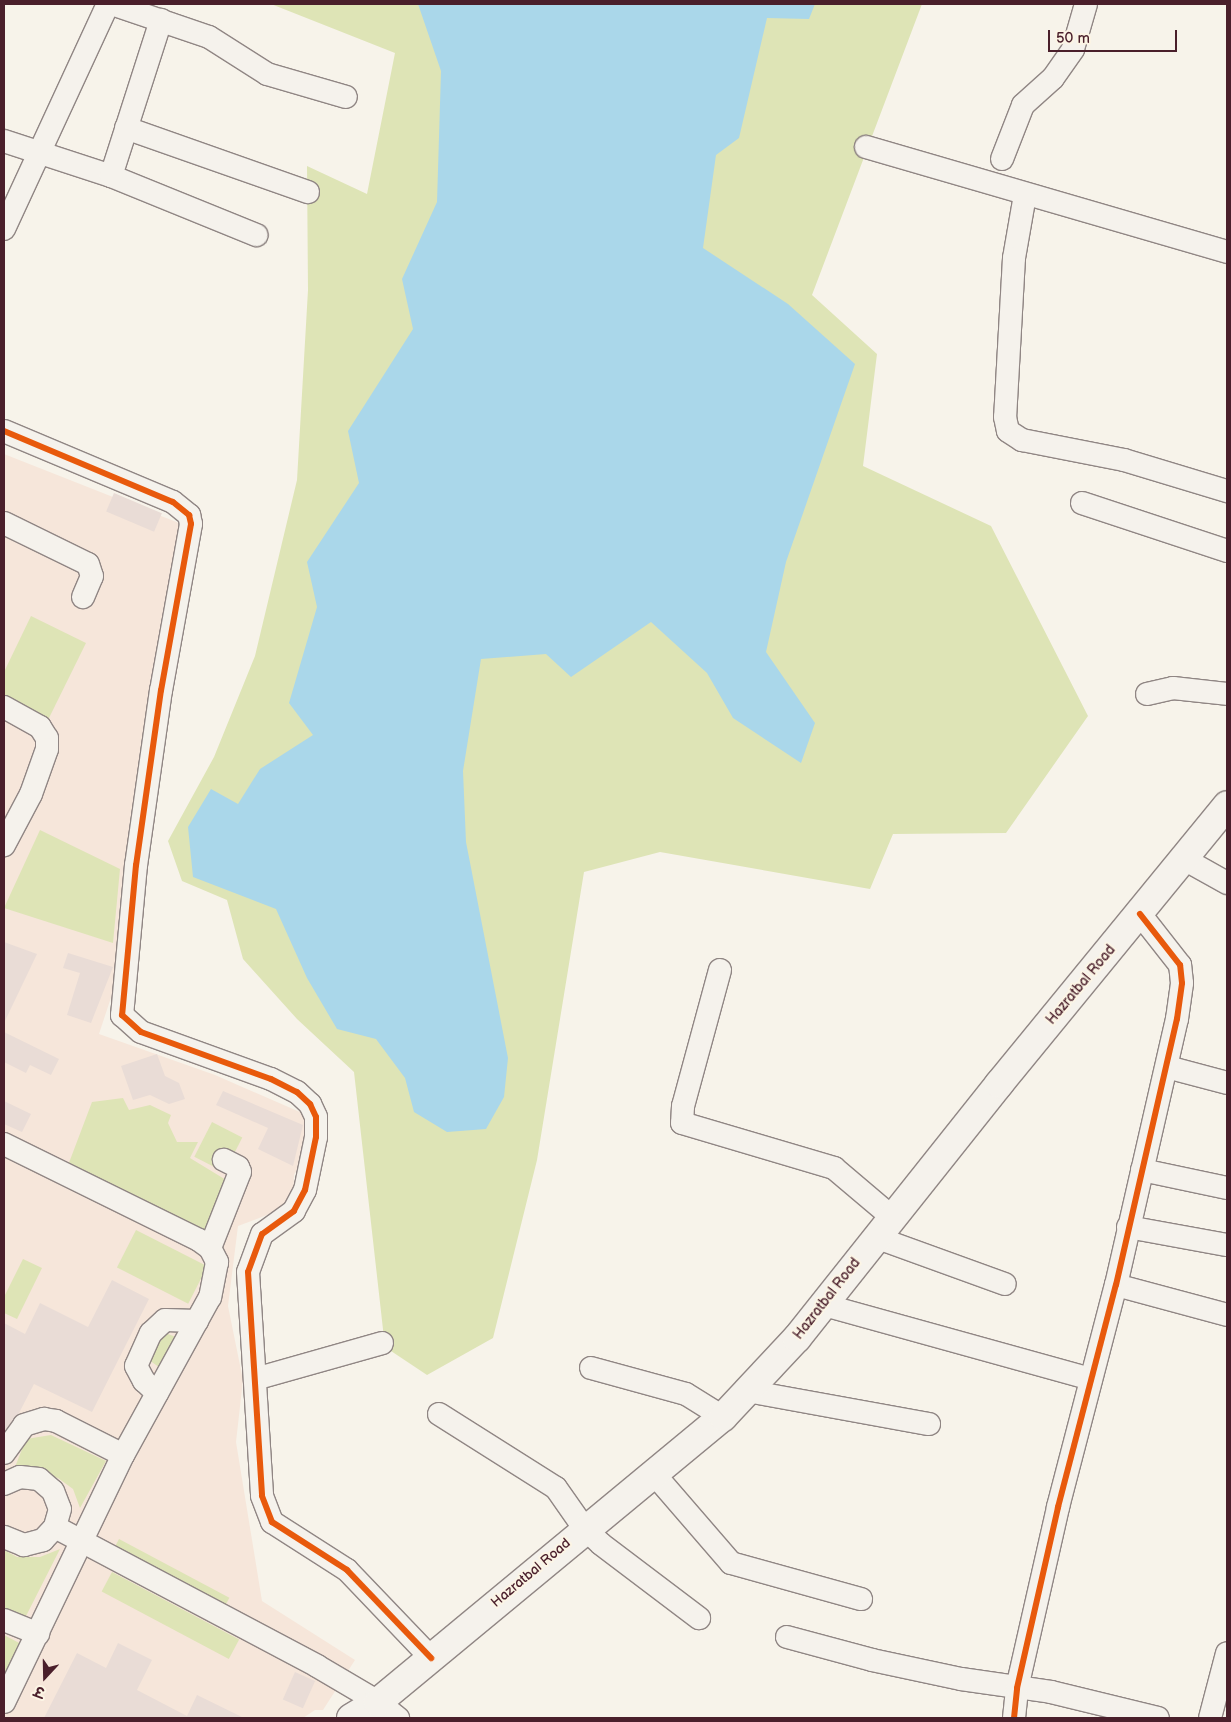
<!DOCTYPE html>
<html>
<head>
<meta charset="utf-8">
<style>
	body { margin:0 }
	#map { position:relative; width:1231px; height:1722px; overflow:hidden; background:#f7f3ea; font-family:"Balsamiq Sans","Playpen Sans Deva",sans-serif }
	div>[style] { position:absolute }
	.built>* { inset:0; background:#f6e6da }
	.green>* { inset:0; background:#dee4b6; transform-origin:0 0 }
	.water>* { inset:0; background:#aad7ea }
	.building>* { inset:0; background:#e9dcd6; transform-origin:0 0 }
	.roads { filter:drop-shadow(1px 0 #908684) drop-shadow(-1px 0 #908684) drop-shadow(0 1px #908684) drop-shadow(0 -1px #908684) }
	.minor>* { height:22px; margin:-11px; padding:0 11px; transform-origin:11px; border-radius:11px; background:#f5f2ec }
	.major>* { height:28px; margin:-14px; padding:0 14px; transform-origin:14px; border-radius:14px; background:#f5f2ec }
	.cycleway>* { height:6px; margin:-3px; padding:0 3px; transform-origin:3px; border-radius:3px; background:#e8590c }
	span { translate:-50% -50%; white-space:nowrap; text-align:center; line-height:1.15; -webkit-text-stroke:4px #fcf5e5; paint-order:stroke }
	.street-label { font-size:14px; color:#4a1f2b }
	.frame { position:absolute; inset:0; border:5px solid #4a1f2b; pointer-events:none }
	.north { position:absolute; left:20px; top:1652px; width:50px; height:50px; -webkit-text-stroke:4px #fcf5e5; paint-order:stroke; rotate:201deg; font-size:14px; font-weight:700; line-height:20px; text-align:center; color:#4a1f2b }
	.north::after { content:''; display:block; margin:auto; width:18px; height:22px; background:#4a1f2b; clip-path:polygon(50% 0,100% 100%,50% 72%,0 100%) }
	.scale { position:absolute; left:1048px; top:30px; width:129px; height:22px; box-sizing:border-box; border:2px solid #4a1f2b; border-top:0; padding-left:6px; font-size:15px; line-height:18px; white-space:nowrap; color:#4a1f2b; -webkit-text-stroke:4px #fcf5e5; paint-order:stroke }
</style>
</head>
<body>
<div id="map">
	<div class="built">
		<div style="clip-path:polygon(4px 454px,184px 525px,124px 958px,99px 1034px,215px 1075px,309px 1116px,305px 1154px,294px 1175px,293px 1205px,238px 1226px,228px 1306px,243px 1380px,236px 1442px,262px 1601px,355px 1660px,323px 1710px,315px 1710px,303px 1718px,4px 1718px)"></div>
	</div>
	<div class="green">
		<div style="clip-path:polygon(271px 4px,922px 4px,812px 295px,877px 354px,863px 466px,991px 526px,1088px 716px,1006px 833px,893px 834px,870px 889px,660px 852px,584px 872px,537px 1160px,493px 1338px,427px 1375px,385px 1347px,354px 1072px,297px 1019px,243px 959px,227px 900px,182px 881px,168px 841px,214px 757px,255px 656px,297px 480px,308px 290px,307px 166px,367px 194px,395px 53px)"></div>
		<div style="clip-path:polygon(31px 616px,86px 643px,48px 720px,4px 699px,4px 672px)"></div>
		<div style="clip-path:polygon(40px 830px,120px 869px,113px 943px,4px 908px)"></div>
		<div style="clip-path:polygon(123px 1098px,129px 1110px,150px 1105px,171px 1115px,168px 1123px,177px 1142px,198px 1142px,190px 1158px,231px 1183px,208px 1235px,67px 1168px,92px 1102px)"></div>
		<div style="left:212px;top:1122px;width:34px;height:39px;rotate:27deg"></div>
		<div style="left:136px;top:1230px;width:80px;height:42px;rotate:27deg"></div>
		<div style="clip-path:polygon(23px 1259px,42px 1268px,17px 1319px,4px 1313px,4px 1297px)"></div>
		<div style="clip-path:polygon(163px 1332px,181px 1339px,163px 1370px,149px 1360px)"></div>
		<div style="clip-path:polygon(51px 1435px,106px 1461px,80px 1508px,73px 1489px,58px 1478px,15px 1467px,26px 1439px)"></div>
		<div style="left:119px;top:1539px;width:125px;height:9px;rotate:28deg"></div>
		<div style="clip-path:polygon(60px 1549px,24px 1620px,4px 1610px,4px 1550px,17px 1557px,40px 1557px)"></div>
		<div style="left:112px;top:1572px;width:144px;height:22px;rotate:28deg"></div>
		<div style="clip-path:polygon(4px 1635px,25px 1646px,4px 1690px)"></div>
	</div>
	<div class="water">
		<div style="clip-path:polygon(418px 4px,815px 4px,809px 19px,767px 18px,739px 138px,716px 155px,703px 248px,788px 304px,855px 364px,786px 562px,766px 652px,815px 723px,801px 763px,733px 718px,707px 673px,651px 622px,571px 677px,546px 654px,481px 659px,463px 771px,466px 842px,508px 1058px,504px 1097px,486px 1129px,447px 1132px,414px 1112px,405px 1078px,376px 1039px,337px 1029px,307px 978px,276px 909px,193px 877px,188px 827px,211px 789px,238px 804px,260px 769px,313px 735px,289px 703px,317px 607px,307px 562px,359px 483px,348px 431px,413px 329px,402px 279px,437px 202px,441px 71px)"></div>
	</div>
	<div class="building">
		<div style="left:114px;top:493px;width:52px;height:20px;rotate:23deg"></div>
		<div style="clip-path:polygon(4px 942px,37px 954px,4px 1023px)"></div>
		<div style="clip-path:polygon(68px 953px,113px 967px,91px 1023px,67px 1015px,80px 973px,63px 968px)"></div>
		<div style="clip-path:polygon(4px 1032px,59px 1059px,51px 1075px,30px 1065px,26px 1073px,4px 1062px)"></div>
		<div style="clip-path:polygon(157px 1054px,165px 1076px,179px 1083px,185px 1099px,169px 1104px,150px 1095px,133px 1100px,121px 1066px)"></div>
		<div style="clip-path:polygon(223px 1091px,303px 1125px,293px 1166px,258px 1149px,268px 1128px,216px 1105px)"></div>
		<div style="clip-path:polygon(4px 1101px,31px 1114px,22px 1132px,4px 1124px)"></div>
		<div style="clip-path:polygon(112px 1280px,149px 1299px,92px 1412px,34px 1384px,19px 1413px,4px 1431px,4px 1323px,25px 1334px,40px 1303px,88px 1327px)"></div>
		<div style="clip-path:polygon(118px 1643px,152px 1660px,137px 1690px,187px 1716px,197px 1695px,244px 1718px,44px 1718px,77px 1653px,106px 1668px)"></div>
		<div style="left:295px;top:1672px;width:22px;height:30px;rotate:24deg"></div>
	</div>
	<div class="roads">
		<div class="minor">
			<div style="left:112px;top:4px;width:102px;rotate:18.8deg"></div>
			<div style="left:209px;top:37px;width:69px;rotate:32.5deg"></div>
			<div style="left:267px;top:74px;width:82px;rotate:16.2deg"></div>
			<div style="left:126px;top:128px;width:193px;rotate:19.4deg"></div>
			<div style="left:4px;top:141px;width:113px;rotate:18.1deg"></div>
			<div style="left:111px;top:176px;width:157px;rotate:22.1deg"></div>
			<div style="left:866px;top:147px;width:376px;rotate:16.2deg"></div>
			<div style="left:1002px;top:159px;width:58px;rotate:-68.7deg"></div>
			<div style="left:1023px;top:105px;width:40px;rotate:-42deg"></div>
			<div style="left:1053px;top:78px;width:35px;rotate:-55deg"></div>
			<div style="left:1073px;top:49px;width:47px;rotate:-73.9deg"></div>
			<div style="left:111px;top:176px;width:164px;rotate:-72.2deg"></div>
			<div style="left:1025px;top:195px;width:64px;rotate:99.9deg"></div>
			<div style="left:1014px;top:258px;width:159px;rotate:93.2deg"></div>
			<div style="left:1005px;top:417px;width:14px;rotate:78deg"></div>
			<div style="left:1008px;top:431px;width:17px;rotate:33deg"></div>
			<div style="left:1022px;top:440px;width:104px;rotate:11.1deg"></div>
			<div style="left:1124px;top:460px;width:108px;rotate:16.8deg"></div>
			<div style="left:4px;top:229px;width:248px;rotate:-65.2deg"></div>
			<div style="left:4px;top:431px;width:183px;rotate:22.8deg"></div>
			<div style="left:173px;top:502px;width:21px;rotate:39deg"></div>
			<div style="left:189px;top:515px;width:9px;rotate:77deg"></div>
			<div style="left:191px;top:524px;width:169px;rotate:100.2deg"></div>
			<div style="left:161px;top:690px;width:177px;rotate:98.1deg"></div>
			<div style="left:136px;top:865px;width:151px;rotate:95.3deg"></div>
			<div style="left:122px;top:1015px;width:25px;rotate:42deg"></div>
			<div style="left:141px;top:1032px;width:138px;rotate:19.9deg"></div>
			<div style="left:271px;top:1079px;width:29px;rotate:27deg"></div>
			<div style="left:297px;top:1092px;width:18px;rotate:43deg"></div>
			<div style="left:310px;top:1104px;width:14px;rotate:65deg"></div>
			<div style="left:316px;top:1117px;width:20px;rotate:90deg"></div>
			<div style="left:316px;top:1137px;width:54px;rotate:101.7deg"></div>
			<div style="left:305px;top:1190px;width:24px;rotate:118deg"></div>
			<div style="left:294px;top:1211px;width:39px;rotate:144deg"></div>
			<div style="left:262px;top:1234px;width:40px;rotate:110.2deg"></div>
			<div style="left:248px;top:1272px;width:224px;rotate:86.4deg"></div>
			<div style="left:262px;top:1496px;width:28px;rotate:69deg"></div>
			<div style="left:272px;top:1522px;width:89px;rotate:32.6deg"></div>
			<div style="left:347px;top:1570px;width:122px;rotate:46.3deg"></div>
			<div style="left:1082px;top:503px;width:153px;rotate:18.3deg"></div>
			<div style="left:4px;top:523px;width:93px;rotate:26deg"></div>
			<div style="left:88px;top:564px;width:13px;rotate:72deg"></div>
			<div style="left:92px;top:576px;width:23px;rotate:113deg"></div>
			<div style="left:1147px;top:694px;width:27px;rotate:-13deg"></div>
			<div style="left:1173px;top:688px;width:54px;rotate:6.3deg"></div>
			<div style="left:4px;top:707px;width:41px;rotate:29.1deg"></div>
			<div style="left:40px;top:727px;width:13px;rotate:58deg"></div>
			<div style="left:47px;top:738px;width:11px;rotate:90deg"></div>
			<div style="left:47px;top:749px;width:48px;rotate:109.6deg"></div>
			<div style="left:31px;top:794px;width:58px;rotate:117.9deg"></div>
			<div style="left:1184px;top:859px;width:49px;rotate:29.2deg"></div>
			<div style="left:720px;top:970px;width:141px;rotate:105.2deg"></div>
			<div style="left:683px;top:1106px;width:17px;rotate:93deg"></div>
			<div style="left:682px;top:1123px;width:159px;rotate:16.5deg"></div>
			<div style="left:834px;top:1168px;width:76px;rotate:40.2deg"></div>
			<div style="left:1167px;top:1067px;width:62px;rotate:14.9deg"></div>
			<div style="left:4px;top:1144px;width:217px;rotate:26.2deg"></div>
			<div style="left:199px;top:1240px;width:14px;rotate:36deg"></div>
			<div style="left:210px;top:1248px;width:16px;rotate:63deg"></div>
			<div style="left:217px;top:1262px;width:36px;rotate:101deg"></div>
			<div style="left:210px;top:1297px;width:180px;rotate:118.8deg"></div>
			<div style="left:123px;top:1455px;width:274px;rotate:115.7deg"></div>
			<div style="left:1142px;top:1170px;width:87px;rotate:12deg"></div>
			<div style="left:1128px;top:1227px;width:101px;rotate:10.3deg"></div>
			<div style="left:875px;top:1237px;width:138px;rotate:19.9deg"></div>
			<div style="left:210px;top:1248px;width:82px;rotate:-68.5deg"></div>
			<div style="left:240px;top:1172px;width:5px;rotate:-112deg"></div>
			<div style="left:238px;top:1167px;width:16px;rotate:-153deg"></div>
			<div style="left:1116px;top:1285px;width:115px;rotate:15.1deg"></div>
			<div style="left:824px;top:1305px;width:277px;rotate:15.5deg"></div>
			<div style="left:591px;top:1368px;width:98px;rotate:15.3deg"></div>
			<div style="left:686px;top:1394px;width:44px;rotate:31.9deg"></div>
			<div style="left:255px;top:1379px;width:132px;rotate:-15.8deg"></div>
			<div style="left:747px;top:1391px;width:185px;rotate:10.3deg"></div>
			<div style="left:157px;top:1393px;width:18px;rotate:-137deg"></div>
			<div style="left:144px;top:1381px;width:17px;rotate:-118deg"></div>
			<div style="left:136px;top:1366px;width:36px;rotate:-66deg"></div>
			<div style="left:151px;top:1333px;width:19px;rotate:-43deg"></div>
			<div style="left:165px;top:1320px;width:32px;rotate:2deg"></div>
			<div style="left:439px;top:1414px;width:138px;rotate:32.3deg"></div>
			<div style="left:556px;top:1488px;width:49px;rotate:55deg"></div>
			<div style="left:584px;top:1528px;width:23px;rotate:43deg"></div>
			<div style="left:601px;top:1544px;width:123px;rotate:37.1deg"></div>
			<div style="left:4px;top:1453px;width:34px;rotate:-54deg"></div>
			<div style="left:24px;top:1425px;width:21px;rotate:-17deg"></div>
			<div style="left:44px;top:1419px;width:12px;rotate:9deg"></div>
			<div style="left:56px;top:1421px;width:75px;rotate:26.9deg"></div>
			<div style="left:655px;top:1475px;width:116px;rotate:49.2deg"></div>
			<div style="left:731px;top:1563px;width:135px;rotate:15.5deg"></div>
			<div style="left:4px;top:1484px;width:17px;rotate:-24deg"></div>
			<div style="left:20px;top:1477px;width:19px;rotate:6deg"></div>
			<div style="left:39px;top:1479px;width:18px;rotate:41deg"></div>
			<div style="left:53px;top:1491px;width:19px;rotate:69deg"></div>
			<div style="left:60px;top:1509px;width:19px;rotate:106deg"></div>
			<div style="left:55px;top:1527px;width:18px;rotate:133deg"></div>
			<div style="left:43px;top:1540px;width:20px;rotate:165deg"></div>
			<div style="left:24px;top:1545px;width:22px;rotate:-158deg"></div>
			<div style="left:55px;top:1527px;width:297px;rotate:27.9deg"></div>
			<div style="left:317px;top:1666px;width:71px;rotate:30.5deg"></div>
			<div style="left:378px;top:1702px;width:26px;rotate:39deg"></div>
			<div style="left:4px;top:1620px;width:37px;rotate:22deg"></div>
			<div style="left:787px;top:1637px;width:88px;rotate:15.1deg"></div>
			<div style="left:872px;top:1660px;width:91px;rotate:12.1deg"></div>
			<div style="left:961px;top:1679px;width:91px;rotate:8.2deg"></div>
			<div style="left:1051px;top:1692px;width:110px;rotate:13.7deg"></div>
			<div style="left:1014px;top:1718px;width:30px;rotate:-84deg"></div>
			<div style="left:1017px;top:1688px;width:186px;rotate:-77.2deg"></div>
			<div style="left:1058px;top:1507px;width:229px;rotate:-75.4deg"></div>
			<div style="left:1116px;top:1285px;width:273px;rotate:-77.1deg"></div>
			<div style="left:1177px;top:1019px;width:36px;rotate:-82deg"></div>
			<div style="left:1182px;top:983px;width:18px;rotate:-96deg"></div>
			<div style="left:1180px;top:965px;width:65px;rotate:-128.1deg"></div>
			<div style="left:1210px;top:1718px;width:67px;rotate:-75.3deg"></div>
		</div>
		<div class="major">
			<div style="left:351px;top:1718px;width:31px;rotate:-31deg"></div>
			<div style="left:378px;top:1702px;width:447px;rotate:-39.6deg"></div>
			<div style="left:723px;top:1417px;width:108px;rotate:-46.9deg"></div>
			<div style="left:797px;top:1338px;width:325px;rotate:-51.5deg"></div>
			<div style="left:999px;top:1084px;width:360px;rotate:-50.7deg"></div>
		</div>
	</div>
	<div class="cycleway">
		<div style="left:4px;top:431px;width:183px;rotate:22.8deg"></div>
		<div style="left:173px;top:502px;width:21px;rotate:39deg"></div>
		<div style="left:189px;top:515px;width:9px;rotate:77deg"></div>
		<div style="left:191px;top:524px;width:169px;rotate:100.2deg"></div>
		<div style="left:161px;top:690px;width:177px;rotate:98.1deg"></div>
		<div style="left:136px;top:865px;width:151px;rotate:95.3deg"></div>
		<div style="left:122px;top:1015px;width:25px;rotate:42deg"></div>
		<div style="left:141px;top:1032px;width:138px;rotate:19.9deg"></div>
		<div style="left:271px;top:1079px;width:29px;rotate:27deg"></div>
		<div style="left:297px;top:1092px;width:18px;rotate:43deg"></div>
		<div style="left:310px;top:1104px;width:14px;rotate:65deg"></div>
		<div style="left:316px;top:1117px;width:20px;rotate:90deg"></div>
		<div style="left:316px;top:1137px;width:54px;rotate:101.7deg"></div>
		<div style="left:305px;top:1190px;width:24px;rotate:118deg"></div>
		<div style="left:294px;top:1211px;width:39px;rotate:144deg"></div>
		<div style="left:262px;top:1234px;width:40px;rotate:110.2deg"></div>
		<div style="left:248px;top:1272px;width:224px;rotate:86.4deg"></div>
		<div style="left:262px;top:1496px;width:28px;rotate:69deg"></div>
		<div style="left:272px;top:1522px;width:89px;rotate:32.6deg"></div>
		<div style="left:347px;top:1570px;width:122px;rotate:46.3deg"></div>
		<div style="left:1014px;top:1718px;width:30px;rotate:-84deg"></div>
		<div style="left:1017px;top:1688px;width:186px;rotate:-77.2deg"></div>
		<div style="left:1058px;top:1507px;width:229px;rotate:-75.4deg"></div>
		<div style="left:1116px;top:1285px;width:273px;rotate:-77.1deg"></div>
		<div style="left:1177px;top:1019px;width:36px;rotate:-82deg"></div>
		<div style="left:1182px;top:983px;width:18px;rotate:-96deg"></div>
		<div style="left:1180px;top:965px;width:65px;rotate:-128.1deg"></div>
	</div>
	<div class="street-label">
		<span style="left:1081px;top:985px;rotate:-50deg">Hazratbal Road</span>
		<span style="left:827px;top:1299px;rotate:-52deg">Hazratbal Road</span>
		<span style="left:531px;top:1573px;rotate:-40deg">Hazratbal Road</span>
	</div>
	<div class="frame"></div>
	<div class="north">उ</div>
	<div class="scale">50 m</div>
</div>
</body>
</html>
